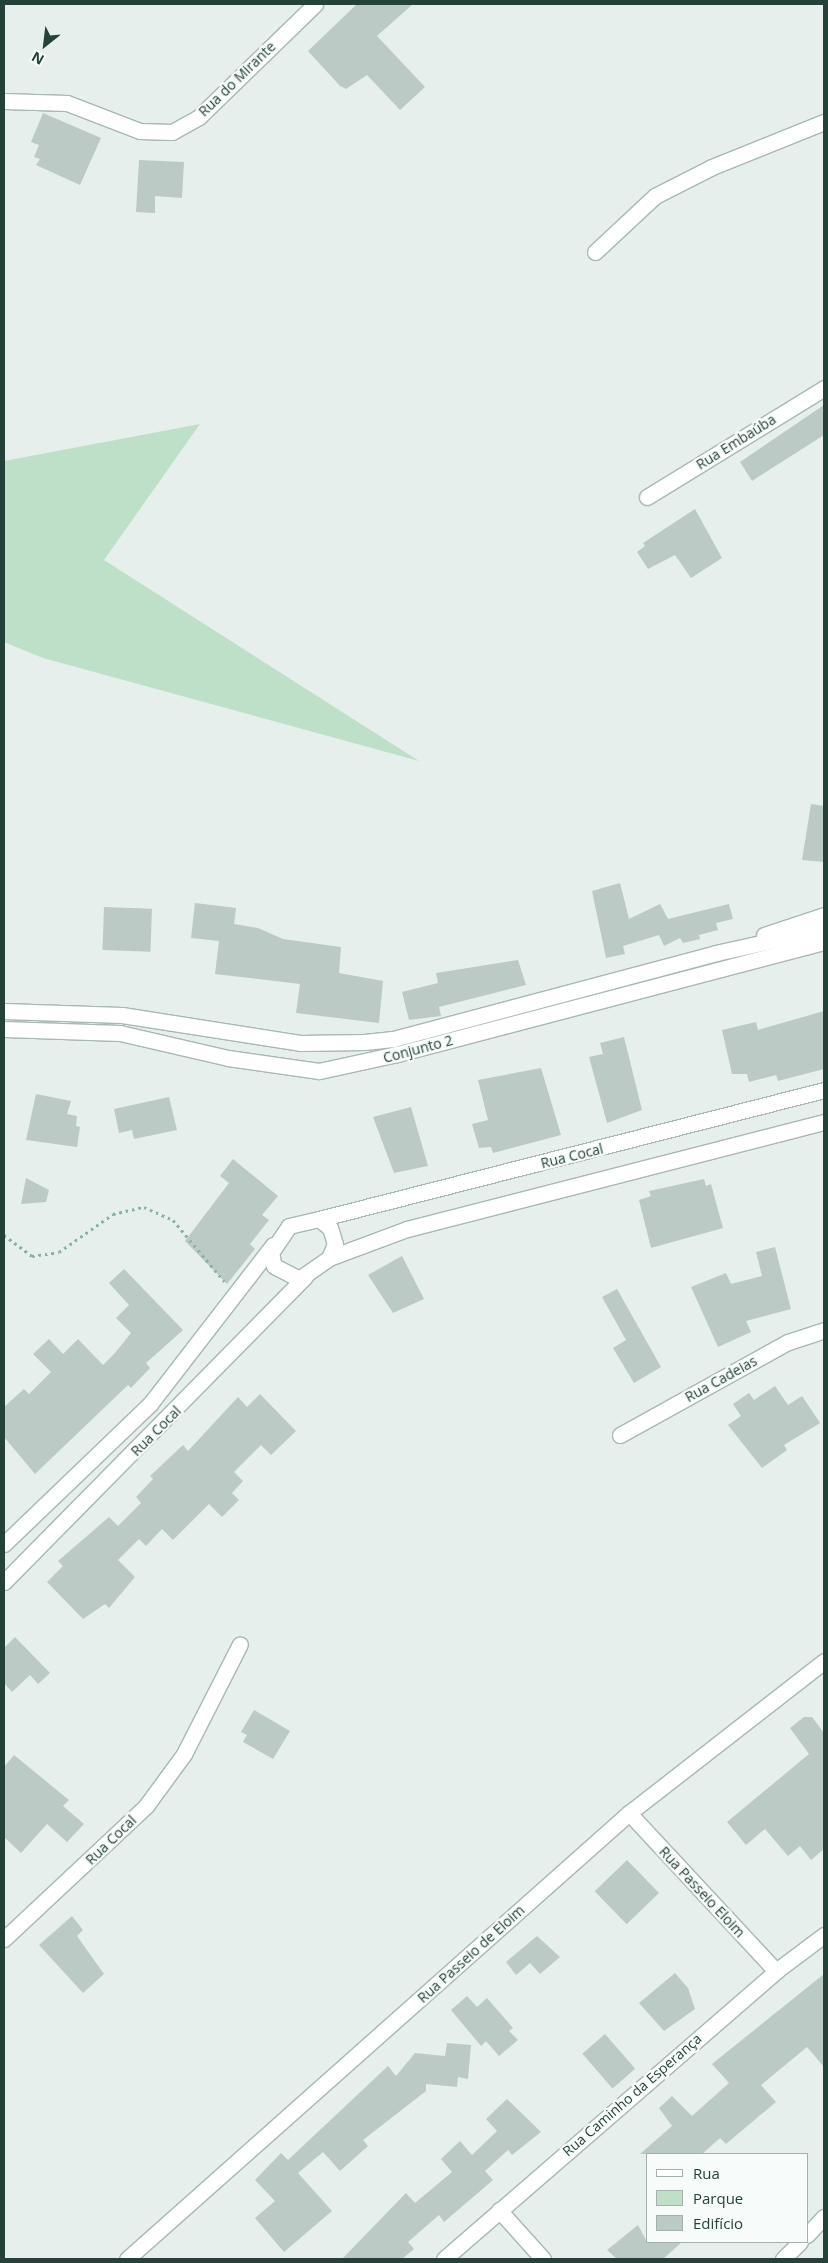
<!DOCTYPE html>
<html>
<head>
<meta charset="utf-8">
<style>
	body { margin:0 }
	#map { position:relative; width:828px; height:2263px; overflow:hidden; background:#e6efeb; font-family:"Open Sans",sans-serif }
	div>[style] { position:absolute }
	.green>* { inset:0; background:#bfe0c8 }
	.building>* { inset:0; background:#bbcac4; transform-origin:0 0 }
	.path>* { height:3px; margin-top:-1.5px; transform-origin:0; background:repeating-linear-gradient(90deg,#86b3a5 0 2.5px,transparent 0 6.5px) }
	.roads { filter:drop-shadow(1px 0 #a8b8b2) drop-shadow(-1px 0 #a8b8b2) drop-shadow(0 1px #a8b8b2) drop-shadow(0 -1px #a8b8b2) }
	.minor>* { height:15px; margin:-7.5px; padding:0 7.5px; transform-origin:7.5px; border-radius:7.5px; background:#fff }
	span { translate:-50% -50%; white-space:nowrap; text-align:center; line-height:1.15; -webkit-text-stroke:4.5px #f7fbf9; paint-order:stroke }
	.street-label { font-size:14px; color:#24423a }
	.frame { position:absolute; inset:0; border:5px solid #24423a; pointer-events:none }
	.legend { position:absolute; left:646px; top:2153px; width:162px; height:90px; box-sizing:border-box; background:#f7fbf9; border:1px solid #a3b1ad; margin:0; padding:6px 9px; list-style:none; font-size:15px; color:#24423a }
	.legend li { display:flex; align-items:center; gap:10px; height:25px }
	.legend b { width:25px; border:1px solid #a3b1ad }
	.north { position:absolute; left:20px; top:20px; width:50px; height:50px; -webkit-text-stroke:4px #f7fbf9; paint-order:stroke; rotate:209deg; font-size:14px; font-weight:700; line-height:20px; text-align:center; color:#24423a }
	.north::after { content:''; display:block; margin:auto; width:18px; height:22px; background:#24423a; clip-path:polygon(50% 0,100% 100%,50% 72%,0 100%) }
</style>
</head>
<body>
<div id="map">
	<div class="green">
		<div style="clip-path:polygon(200px 424px,104px 560px,419px 761px,43px 658px,4px 642px,4px 461px)"></div>
	</div>
	<div class="building">
		<div style="clip-path:polygon(357px 4px,413px 4px,377px 36px,425px 87px,400px 110px,367px 75px,346px 89px,340px 86px,308px 51px)"></div>
		<div style="clip-path:polygon(43px 113px,101px 138px,80px 185px,36px 165px,40px 159px,34px 157px,39px 145px,31px 142px)"></div>
		<div style="clip-path:polygon(139px 160px,184px 162px,182px 198px,155px 196px,155px 213px,136px 212px)"></div>
		<div style="clip-path:polygon(824px 405px,824px 435px,752px 481px,740px 462px)"></div>
		<div style="clip-path:polygon(695px 509px,722px 558px,691px 578px,675px 555px,648px 569px,637px 552px,645px 546px,643px 543px)"></div>
		<div style="clip-path:polygon(811px 804px,824px 806px,824px 862px,802px 860px)"></div>
		<div style="clip-path:polygon(620px 883px,629px 919px,660px 904px,668px 919px,729px 904px,733px 919px,716px 923px,718px 930px,699px 935px,700px 939px,683px 943px,680px 938px,664px 946px,659px 935px,623px 946px,625px 954px,606px 958px,592px 891px)"></div>
		<div style="clip-path:polygon(195px 903px,236px 908px,234px 924px,258px 928px,283px 939px,341px 947px,339px 973px,383px 981px,379px 1023px,296px 1013px,300px 984px,215px 974px,219px 941px,191px 938px)"></div>
		<div style="left:104px;top:907px;width:48px;height:43px;rotate:2deg"></div>
		<div style="clip-path:polygon(518px 960px,526px 985px,439px 1007px,441px 1016px,409px 1020px,402px 992px,438px 983px,436px 973px)"></div>
		<div style="clip-path:polygon(824px 1011px,824px 1069px,778px 1081px,776px 1075px,749px 1082px,747px 1074px,732px 1074px,722px 1030px,756px 1022px,758px 1030px)"></div>
		<div style="clip-path:polygon(624px 1037px,642px 1110px,607px 1123px,589px 1057px,603px 1054px,600px 1043px)"></div>
		<div style="clip-path:polygon(541px 1068px,561px 1135px,493px 1153px,491px 1147px,479px 1148px,472px 1124px,488px 1120px,478px 1080px)"></div>
		<div style="clip-path:polygon(36px 1094px,71px 1101px,67px 1114px,77px 1116px,76px 1126px,80px 1127px,77px 1147px,26px 1140px)"></div>
		<div style="clip-path:polygon(169px 1097px,177px 1130px,134px 1139px,132px 1130px,119px 1133px,114px 1109px)"></div>
		<div style="clip-path:polygon(411px 1107px,428px 1166px,394px 1173px,373px 1117px)"></div>
		<div style="clip-path:polygon(233px 1159px,278px 1196px,262px 1215px,269px 1220px,250px 1244px,255px 1249px,227px 1284px,185px 1241px,229px 1183px,220px 1176px)"></div>
		<div style="clip-path:polygon(26px 1178px,49px 1190px,46px 1202px,21px 1204px)"></div>
		<div style="clip-path:polygon(704px 1179px,706px 1186px,711px 1184px,723px 1228px,651px 1248px,639px 1200px,651px 1196px,649px 1191px)"></div>
		<div style="clip-path:polygon(775px 1247px,791px 1309px,746px 1321px,751px 1332px,718px 1347px,691px 1287px,726px 1273px,731px 1284px,762px 1276px,756px 1252px)"></div>
		<div style="clip-path:polygon(402px 1256px,424px 1299px,393px 1313px,368px 1275px)"></div>
		<div style="clip-path:polygon(124px 1269px,183px 1330px,146px 1363px,150px 1368px,131px 1388px,128px 1385px,35px 1474px,4px 1437px,4px 1407px,24px 1389px,29px 1394px,51px 1372px,33px 1354px,49px 1339px,63px 1354px,78px 1339px,103px 1365px,115px 1353px,131px 1333px,116px 1318px,129px 1305px,109px 1283px)"></div>
		<div style="clip-path:polygon(617px 1289px,661px 1367px,634px 1383px,613px 1348px,626px 1340px,602px 1297px)"></div>
		<div style="clip-path:polygon(775px 1386px,788px 1405px,802px 1396px,820px 1423px,784px 1445px,787px 1450px,762px 1468px,728px 1425px,741px 1416px,733px 1404px,749px 1393px,754px 1400px)"></div>
		<div style="clip-path:polygon(260px 1394px,296px 1431px,271px 1455px,261px 1445px,234px 1472px,243px 1481px,232px 1493px,239px 1500px,222px 1517px,209px 1504px,173px 1540px,162px 1529px,146px 1546px,139px 1539px,118px 1560px,135px 1577px,109px 1608px,105px 1604px,83px 1619px,47px 1582px,63px 1566px,58px 1561px,109px 1517px,118px 1526px,141px 1503px,136px 1497px,153px 1479px,150px 1476px,183px 1445px,188px 1451px,238px 1397px,247px 1407px)"></div>
		<div style="clip-path:polygon(15px 1637px,50px 1673px,38px 1684px,30px 1675px,12px 1692px,4px 1683px,4px 1648px)"></div>
		<div style="clip-path:polygon(254px 1710px,290px 1731px,273px 1759px,243px 1742px,247px 1735px,241px 1732px)"></div>
		<div style="clip-path:polygon(804px 1717px,812px 1717px,824px 1733px,824px 1849px,811px 1860px,800px 1846px,788px 1856px,765px 1829px,746px 1845px,727px 1822px,809px 1754px,790px 1728px)"></div>
		<div style="clip-path:polygon(14px 1755px,69px 1800px,63px 1806px,84px 1824px,67px 1842px,47px 1824px,21px 1853px,4px 1837px,4px 1767px)"></div>
		<div style="left:627px;top:1860px;width:46px;height:45px;rotate:46deg"></div>
		<div style="clip-path:polygon(72px 1916px,83px 1930px,77px 1936px,104px 1974px,83px 1993px,39px 1945px)"></div>
		<div style="clip-path:polygon(537px 1936px,560px 1957px,540px 1974px,530px 1963px,516px 1975px,506px 1962px)"></div>
		<div style="clip-path:polygon(675px 1973px,688px 1988px,695px 2009px,664px 2031px,639px 2003px)"></div>
		<div style="clip-path:polygon(824px 1974px,824px 2067px,807px 2047px,761px 2085px,776px 2102px,726px 2144px,720px 2138px,702px 2154px,640px 2154px,672px 2126px,659px 2108px,672px 2096px,692px 2116px,729px 2083px,712px 2064px)"></div>
		<div style="clip-path:polygon(467px 1996px,477px 2007px,487px 1998px,513px 2028px,509px 2031px,518px 2040px,499px 2056px,486px 2041px,481px 2046px,451px 2010px)"></div>
		<div style="left:605px;top:2034px;width:46px;height:30px;rotate:49deg"></div>
		<div style="clip-path:polygon(447px 2043px,471px 2045px,468px 2079px,458px 2077px,457px 2087px,426px 2084px,426px 2091px,363px 2140px,368px 2146px,340px 2171px,323px 2152px,298px 2173px,332px 2211px,284px 2252px,255px 2218px,275px 2201px,255px 2180px,281px 2153px,288px 2160px,388px 2066px,396px 2076px,415px 2053px,445px 2056px)"></div>
		<div style="clip-path:polygon(507px 2099px,541px 2132px,512px 2155px,508px 2150px,485px 2171px,493px 2180px,444px 2222px,439px 2215px,408px 2242px,414px 2249px,402px 2259px,342px 2259px,406px 2193px,415px 2203px,452px 2172px,441px 2159px,460px 2141px,472px 2155px,497px 2131px,486px 2119px)"></div>
		<div style="clip-path:polygon(638px 2225px,647px 2242px,682px 2242px,663px 2259px,617px 2259px,607px 2250px)"></div>
	</div>
	<div class="path">
		<div style="left:4px;top:1235px;width:35px;rotate:37deg"></div>
		<div style="left:32px;top:1256px;width:27px;rotate:-8deg"></div>
		<div style="left:59px;top:1252px;width:66px;rotate:-35.1deg"></div>
		<div style="left:113px;top:1214px;width:32px;rotate:-13deg"></div>
		<div style="left:144px;top:1207px;width:32px;rotate:24deg"></div>
		<div style="left:173px;top:1220px;width:80px;rotate:50.1deg"></div>
	</div>
	<div class="roads">
		<div class="minor">
			<div style="left:4px;top:101px;width:63px;rotate:1.8deg"></div>
			<div style="left:67px;top:103px;width:78px;rotate:21deg"></div>
			<div style="left:140px;top:131px;width:32px;rotate:2deg"></div>
			<div style="left:172px;top:132px;width:31px;rotate:-29deg"></div>
			<div style="left:199px;top:117px;width:162px;rotate:-44.2deg"></div>
			<div style="left:595px;top:252px;width:82px;rotate:-43deg"></div>
			<div style="left:655px;top:196px;width:64px;rotate:-27deg"></div>
			<div style="left:712px;top:167px;width:121px;rotate:-21.9deg"></div>
			<div style="left:647px;top:497px;width:208px;rotate:-31.6deg"></div>
			<div style="left:764px;top:935px;width:63px;rotate:-18.4deg"></div>
			<div style="left:4px;top:1011px;width:118px;rotate:1.9deg"></div>
			<div style="left:122px;top:1015px;width:180px;rotate:8.9deg"></div>
			<div style="left:300px;top:1043px;width:64px;rotate:-0.9deg"></div>
			<div style="left:364px;top:1042px;width:29px;rotate:-6deg"></div>
			<div style="left:393px;top:1039px;width:334px;rotate:-14.9deg"></div>
			<div style="left:716px;top:953px;width:111px;rotate:-12.5deg"></div>
			<div style="left:4px;top:1029px;width:116px;rotate:2deg"></div>
			<div style="left:120px;top:1033px;width:111px;rotate:13deg"></div>
			<div style="left:228px;top:1058px;width:92px;rotate:8.1deg"></div>
			<div style="left:319px;top:1071px;width:80px;rotate:-12.3deg"></div>
			<div style="left:397px;top:1054px;width:441px;rotate:-14.7deg"></div>
			<div style="left:319px;top:1219px;width:521px;rotate:-14.33deg"></div>
			<div style="left:329px;top:1258px;width:15px;rotate:-67deg"></div>
			<div style="left:335px;top:1244px;width:17px;rotate:-107deg"></div>
			<div style="left:330px;top:1228px;width:14px;rotate:-141deg"></div>
			<div style="left:319px;top:1219px;width:31px;rotate:167deg"></div>
			<div style="left:289px;top:1226px;width:32px;rotate:124deg"></div>
			<div style="left:271px;top:1253px;width:13px;rotate:77deg"></div>
			<div style="left:274px;top:1266px;width:28px;rotate:27deg"></div>
			<div style="left:299px;top:1279px;width:37px;rotate:-35deg"></div>
			<div style="left:329px;top:1258px;width:83px;rotate:-20.4deg"></div>
			<div style="left:407px;top:1229px;width:431px;rotate:-14.4deg"></div>
			<div style="left:620px;top:1435px;width:192px;rotate:-29deg"></div>
			<div style="left:788px;top:1342px;width:38px;rotate:-18deg"></div>
			<div style="left:4px;top:1544px;width:202px;rotate:-43.8deg"></div>
			<div style="left:150px;top:1404px;width:201px;rotate:-52.3deg"></div>
			<div style="left:4px;top:1582px;width:429px;rotate:-45.4deg"></div>
			<div style="left:629px;top:1813px;width:216px;rotate:47.1deg"></div>
			<div style="left:4px;top:1939px;width:195px;rotate:-43.1deg"></div>
			<div style="left:146px;top:1806px;width:64px;rotate:-53.8deg"></div>
			<div style="left:184px;top:1754px;width:123px;rotate:-63deg"></div>
			<div style="left:499px;top:2210px;width:66px;rotate:48.1deg"></div>
			<div style="left:807px;top:2235px;width:25px;rotate:-47deg"></div>
			<div style="left:127px;top:2259px;width:672px;rotate:-41.62deg"></div>
			<div style="left:629px;top:1813px;width:247px;rotate:-37.9deg"></div>
			<div style="left:444px;top:2259px;width:440px;rotate:-40.9deg"></div>
			<div style="left:776px;top:1971px;width:60px;rotate:-36.9deg"></div>
			<div style="left:783px;top:2259px;width:24px;rotate:-45deg"></div>
		</div>
	</div>
	<div class="street-label">
		<span style="left:237px;top:79px;rotate:-44deg">Rua do Mirante</span>
		<span style="left:736px;top:442px;rotate:-32deg">Rua Embaúba</span>
		<span style="left:418px;top:1049px;rotate:-15deg">Conjunto 2</span>
		<span style="left:572px;top:1156px;rotate:-14deg">Rua Cocal</span>
		<span style="left:721px;top:1379px;rotate:-29deg">Rua Cadeias</span>
		<span style="left:156px;top:1431px;rotate:-45deg">Rua Cocal</span>
		<span style="left:111px;top:1840px;rotate:-44deg">Rua Cocal</span>
		<span style="left:702px;top:1892px;rotate:47deg">Rua Passeio Eloim</span>
		<span style="left:471px;top:1954px;rotate:-42deg">Rua Passeio de Eloim</span>
		<span style="left:632px;top:2095px;rotate:-41deg">Rua Caminho da Esperança</span>
	</div>
	<div class="frame"></div>
	<ul class="legend">
	<li><b style="height:6px;background:#fff"></b>Rua</li>
	<li><b style="height:14px;background:#bfe0c8"></b>Parque</li>
	<li><b style="height:14px;background:#bbcac4"></b>Edifício</li>
	</ul>
	<div class="north">N</div>
</div>
</body>
</html>
